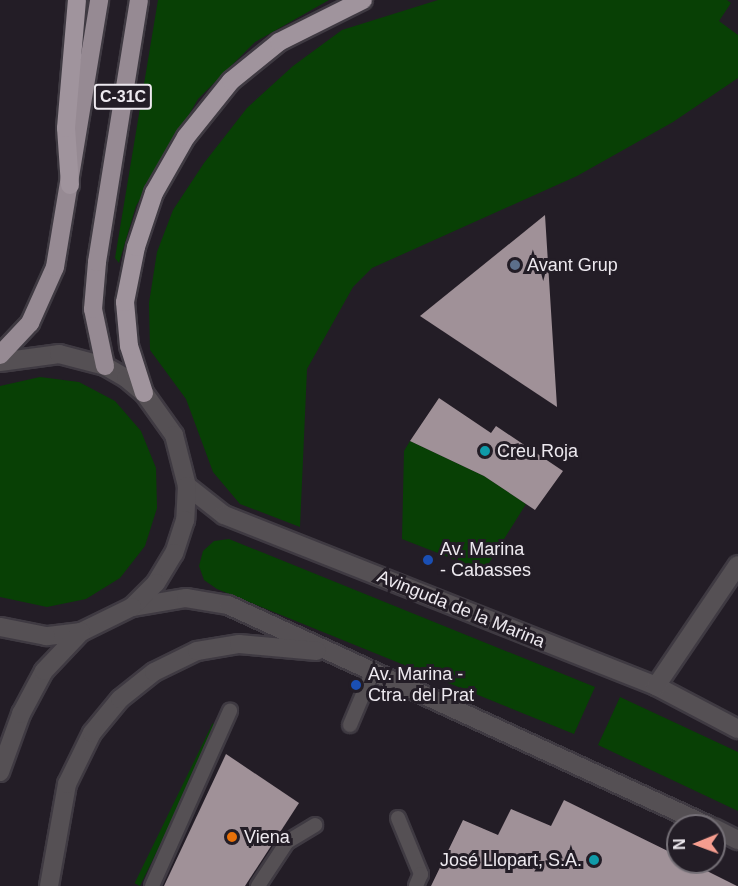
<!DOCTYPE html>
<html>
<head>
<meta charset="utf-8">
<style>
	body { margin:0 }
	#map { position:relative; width:738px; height:886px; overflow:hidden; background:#231d26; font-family:Helvetica,sans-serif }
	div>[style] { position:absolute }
	.green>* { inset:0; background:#084005; transform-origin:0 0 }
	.building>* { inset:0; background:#a09198 }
	.roads { filter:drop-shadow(2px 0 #3f3a42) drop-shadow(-2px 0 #3f3a42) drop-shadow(0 2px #3f3a42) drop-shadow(0 -2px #3f3a42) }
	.service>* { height:14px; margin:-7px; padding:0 7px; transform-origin:7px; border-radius:7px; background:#555054 }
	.minor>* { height:18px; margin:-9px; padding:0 9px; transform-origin:9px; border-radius:9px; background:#555054 }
	.tertiary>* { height:18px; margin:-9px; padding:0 9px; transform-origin:9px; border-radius:9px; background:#555054 }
	.trunk>* { height:18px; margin:-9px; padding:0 9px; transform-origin:9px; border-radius:9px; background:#968a93 }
	.motorway>* { height:18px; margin:-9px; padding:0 9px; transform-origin:9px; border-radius:9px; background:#a0949d }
	.dots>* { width:16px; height:16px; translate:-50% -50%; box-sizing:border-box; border:3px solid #231d26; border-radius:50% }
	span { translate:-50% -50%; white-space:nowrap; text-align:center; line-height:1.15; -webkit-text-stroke:6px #231d26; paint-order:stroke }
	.shield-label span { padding:2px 4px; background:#231d26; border:2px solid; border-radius:4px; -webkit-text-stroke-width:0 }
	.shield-label { font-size:16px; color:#ede9ef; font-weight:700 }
	.poi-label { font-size:18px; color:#ede9ef }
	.left { translate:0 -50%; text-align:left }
	.right { translate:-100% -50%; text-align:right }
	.street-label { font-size:18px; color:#ede9ef }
	.north { position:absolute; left:666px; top:814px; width:60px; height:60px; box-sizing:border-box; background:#231d26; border:2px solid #746f76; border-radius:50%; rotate:269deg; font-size:16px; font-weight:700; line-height:24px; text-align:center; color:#ede9ef }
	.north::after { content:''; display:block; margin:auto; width:21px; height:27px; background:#f59d8f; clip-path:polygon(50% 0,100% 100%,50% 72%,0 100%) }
</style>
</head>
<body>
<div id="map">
	<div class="green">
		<div style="clip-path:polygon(158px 0,329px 0,255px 42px,198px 99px,136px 206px,119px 263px,115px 258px)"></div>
		<div style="clip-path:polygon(438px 0,727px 0,731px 3px,719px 21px,738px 35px,738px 78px,673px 122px,577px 176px,372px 268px,353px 287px,307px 369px,300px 527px,240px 504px,213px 472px,186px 399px,150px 350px,149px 303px,157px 252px,173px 210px,204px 163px,247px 108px,293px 66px,342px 30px)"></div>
		<div style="clip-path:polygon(40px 377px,79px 382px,115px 401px,141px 431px,156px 468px,157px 508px,145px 546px,120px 578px,86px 599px,47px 607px,0 597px,0 386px)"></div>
		<div style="clip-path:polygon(410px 441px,484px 476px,526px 504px,484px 571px,402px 539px,404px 451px)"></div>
		<div style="clip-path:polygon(229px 539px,595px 687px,574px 734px,217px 589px,204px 580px,199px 566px,203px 551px,214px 541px)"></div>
		<div style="clip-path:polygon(620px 697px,738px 752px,738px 811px,598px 745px)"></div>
		<div style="left:218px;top:726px;width:178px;height:6px;rotate:116deg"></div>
	</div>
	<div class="building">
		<div style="clip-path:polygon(545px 215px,557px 407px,420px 316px)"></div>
		<div style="clip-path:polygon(439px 398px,491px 433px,496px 426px,563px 471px,535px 510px,484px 476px,410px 441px)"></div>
		<div style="clip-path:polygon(226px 754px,299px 803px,245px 886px,164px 886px)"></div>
		<div style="clip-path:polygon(564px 800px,678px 856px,678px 862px,689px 862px,737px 886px,431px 886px,463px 820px,498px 835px,511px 809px,551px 826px)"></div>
	</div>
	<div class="roads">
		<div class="service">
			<div style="left:350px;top:725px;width:56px;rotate:-67.1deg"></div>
			<div style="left:398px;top:818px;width:61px;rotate:67.7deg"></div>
			<div style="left:421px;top:874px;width:13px;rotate:113deg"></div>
			<div style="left:152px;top:886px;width:192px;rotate:-66deg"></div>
			<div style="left:258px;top:886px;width:53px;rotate:-56.6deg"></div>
			<div style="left:287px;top:842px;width:33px;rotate:-31deg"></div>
		</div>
		<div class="minor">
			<div style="left:187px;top:486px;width:47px;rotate:38.1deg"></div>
			<div style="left:224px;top:515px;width:465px;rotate:21.6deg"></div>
			<div style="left:656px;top:686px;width:93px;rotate:27.7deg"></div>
			<div style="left:132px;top:607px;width:55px;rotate:-9.5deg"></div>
			<div style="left:186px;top:598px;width:43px;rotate:9.5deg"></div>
			<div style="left:228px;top:605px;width:529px;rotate:24.68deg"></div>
			<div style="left:656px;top:686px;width:146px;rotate:-55.9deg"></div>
			<div style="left:714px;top:828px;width:27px;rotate:27deg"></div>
			<div style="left:49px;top:886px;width:104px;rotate:-80deg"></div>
			<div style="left:67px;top:784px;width:57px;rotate:-63.9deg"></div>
			<div style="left:92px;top:733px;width:44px;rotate:-50.5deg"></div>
			<div style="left:120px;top:699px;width:43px;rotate:-38.5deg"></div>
			<div style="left:154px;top:672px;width:48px;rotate:-26deg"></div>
			<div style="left:197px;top:651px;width:43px;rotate:-9.5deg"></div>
			<div style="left:239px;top:644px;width:78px;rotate:5.1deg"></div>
		</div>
		<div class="tertiary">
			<div style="left:0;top:362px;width:60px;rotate:-7.7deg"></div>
			<div style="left:59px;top:354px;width:48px;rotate:14.6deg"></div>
			<div style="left:105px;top:366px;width:24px;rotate:30deg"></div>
			<div style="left:126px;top:378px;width:23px;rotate:40deg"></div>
			<div style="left:144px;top:393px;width:52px;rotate:54.5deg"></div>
			<div style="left:174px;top:435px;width:53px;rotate:75.7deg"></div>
			<div style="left:187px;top:486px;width:34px;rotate:93deg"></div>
			<div style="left:185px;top:520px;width:35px;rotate:108deg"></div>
			<div style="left:174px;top:553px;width:35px;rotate:121deg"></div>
			<div style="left:156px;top:583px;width:34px;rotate:135deg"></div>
			<div style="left:132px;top:607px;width:57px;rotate:153.9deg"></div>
			<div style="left:81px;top:632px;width:35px;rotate:173deg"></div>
			<div style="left:46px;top:636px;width:47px;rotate:-168.9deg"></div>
			<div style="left:0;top:772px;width:62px;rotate:-70.1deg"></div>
			<div style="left:21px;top:714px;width:49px;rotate:-61.9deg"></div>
			<div style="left:44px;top:671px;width:54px;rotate:-46.5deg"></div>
		</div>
		<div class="trunk">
			<div style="left:0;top:355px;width:44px;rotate:-46.8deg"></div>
			<div style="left:30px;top:323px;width:61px;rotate:-65.9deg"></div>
			<div style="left:55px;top:267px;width:271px;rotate:-80.6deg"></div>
			<div style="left:105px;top:366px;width:58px;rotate:-101.9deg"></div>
			<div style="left:93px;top:309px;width:47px;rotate:-85.1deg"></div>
			<div style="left:97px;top:262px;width:265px;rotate:-80.9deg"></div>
		</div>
		<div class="motorway">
			<div style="left:70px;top:185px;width:57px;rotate:-94deg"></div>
			<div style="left:66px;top:128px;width:128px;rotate:-85.1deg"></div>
			<div style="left:144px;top:393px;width:49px;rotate:-107.7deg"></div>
			<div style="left:129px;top:346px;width:44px;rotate:-95.2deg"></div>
			<div style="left:125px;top:302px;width:56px;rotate:-78.7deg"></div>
			<div style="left:136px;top:247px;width:57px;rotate:-71.6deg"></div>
			<div style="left:154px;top:193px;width:64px;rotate:-60.3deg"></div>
			<div style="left:186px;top:137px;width:72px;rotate:-51.2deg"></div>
			<div style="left:231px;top:81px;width:62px;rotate:-39.1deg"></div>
			<div style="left:279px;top:42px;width:94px;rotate:-26.6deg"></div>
		</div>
	</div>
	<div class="dots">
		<div style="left:515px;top:265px;background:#5c6f8a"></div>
		<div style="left:485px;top:451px;background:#0f9aa8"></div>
		<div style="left:428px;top:560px;background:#1a4fb4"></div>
		<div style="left:356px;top:685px;background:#1a4fb4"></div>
		<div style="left:232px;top:837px;background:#e8710a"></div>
		<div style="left:594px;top:860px;background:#0f9aa8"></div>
	</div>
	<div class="shield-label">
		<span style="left:123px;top:97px">C-31C</span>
	</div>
	<div class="poi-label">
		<span class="left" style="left:527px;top:265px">Avant Grup</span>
		<span class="left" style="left:497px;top:451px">Creu Roja</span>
		<span class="left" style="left:440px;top:560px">Av. Marina<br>- Cabasses</span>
		<span class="left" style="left:368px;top:685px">Av. Marina -<br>Ctra. del Prat</span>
		<span class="left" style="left:244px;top:837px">Viena</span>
		<span class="right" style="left:582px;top:860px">José Llopart, S.A.</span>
	</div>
	<div class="street-label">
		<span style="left:461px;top:609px;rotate:22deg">Avinguda de la Marina</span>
	</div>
	<div class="north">N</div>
</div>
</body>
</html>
